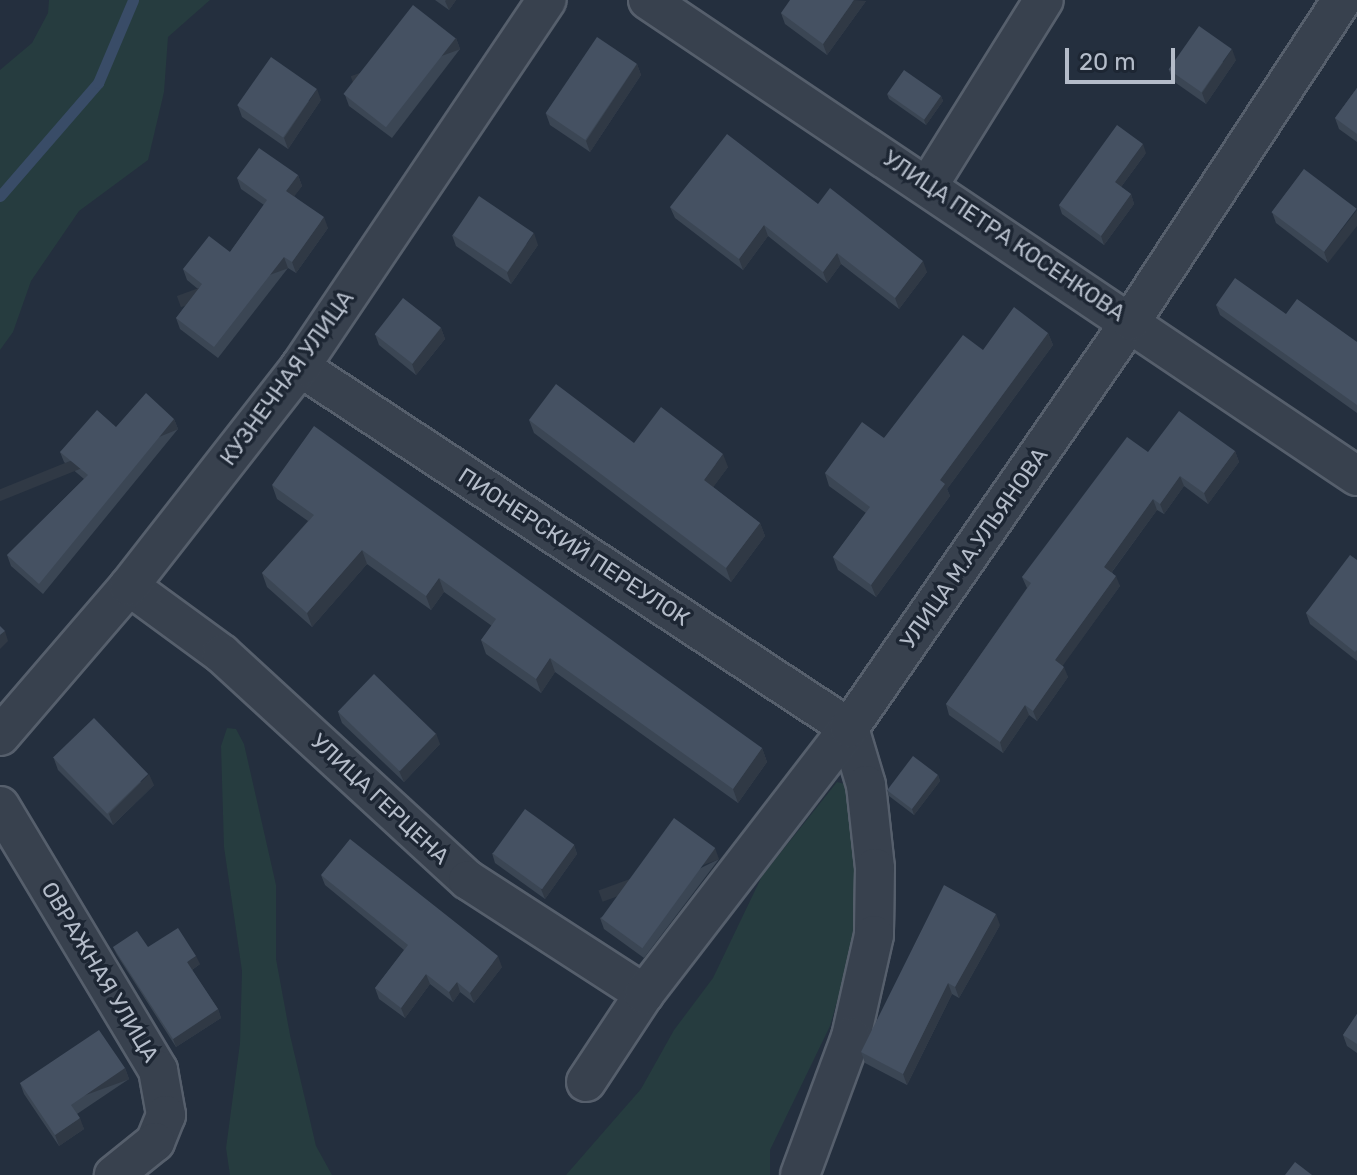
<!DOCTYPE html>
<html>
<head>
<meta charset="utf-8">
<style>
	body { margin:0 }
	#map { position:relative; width:1357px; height:1175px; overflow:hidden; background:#242f3e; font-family:Rubik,sans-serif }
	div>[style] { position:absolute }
	.green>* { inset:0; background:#263c3f }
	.stream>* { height:11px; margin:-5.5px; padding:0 5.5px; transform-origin:5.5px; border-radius:5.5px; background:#394c67 }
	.roads { filter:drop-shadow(2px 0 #565f6c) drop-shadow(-2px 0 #565f6c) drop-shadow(0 2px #565f6c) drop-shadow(0 -2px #565f6c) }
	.minor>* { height:38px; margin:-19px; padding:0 19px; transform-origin:19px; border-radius:19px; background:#38414e }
	.wall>* { inset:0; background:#3b4654 }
	.shaded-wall>* { inset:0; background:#303945; transform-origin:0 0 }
	.building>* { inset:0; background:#455162; transform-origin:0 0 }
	span { translate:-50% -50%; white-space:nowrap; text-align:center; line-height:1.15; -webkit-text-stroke:7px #1d2633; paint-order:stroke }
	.street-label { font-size:22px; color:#b4bcc9 }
	.scale { position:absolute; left:1065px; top:48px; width:110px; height:36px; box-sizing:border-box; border:4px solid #b4bcc9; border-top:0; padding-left:10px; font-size:24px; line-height:28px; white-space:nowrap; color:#b4bcc9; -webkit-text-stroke:6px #1d2633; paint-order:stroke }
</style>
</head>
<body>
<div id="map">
	<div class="green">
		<div style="clip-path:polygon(49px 0,210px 0,168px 37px,164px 92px,148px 160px,79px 211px,31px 281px,13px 332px,0 350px,0 70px,32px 43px,48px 13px)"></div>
		<div style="clip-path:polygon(227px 728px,236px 729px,244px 744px,276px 885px,276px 959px,290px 1035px,316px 1146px,332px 1175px,230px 1175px,226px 1148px,240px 1043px,242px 971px,224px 847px,221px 746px)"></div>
		<div style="clip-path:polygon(837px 782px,852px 786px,856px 812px,855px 939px,830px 1026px,770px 1150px,770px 1175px,566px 1175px,641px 1089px,674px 1030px,713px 978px,762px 876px)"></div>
	</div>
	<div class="stream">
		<div style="left:0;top:196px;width:150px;rotate:-49.1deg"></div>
		<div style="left:98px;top:83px;width:90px;rotate:-67.1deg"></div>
	</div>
	<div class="roads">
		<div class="minor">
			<div style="left:648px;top:0;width:854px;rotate:33.88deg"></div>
			<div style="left:928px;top:186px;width:219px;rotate:-58.1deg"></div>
			<div style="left:300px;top:367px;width:657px;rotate:33.33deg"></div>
			<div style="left:849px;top:728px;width:59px;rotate:73.4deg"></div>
			<div style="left:866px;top:785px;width:83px;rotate:83.8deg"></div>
			<div style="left:875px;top:868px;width:67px;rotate:90.9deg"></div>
			<div style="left:874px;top:935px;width:105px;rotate:102.7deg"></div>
			<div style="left:851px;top:1037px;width:147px;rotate:110.3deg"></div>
			<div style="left:129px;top:586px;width:115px;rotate:36.2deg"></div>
			<div style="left:222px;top:654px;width:334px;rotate:42.6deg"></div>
			<div style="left:468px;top:880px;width:210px;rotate:32.9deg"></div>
			<div style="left:0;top:736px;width:198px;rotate:-49.3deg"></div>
			<div style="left:129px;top:586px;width:278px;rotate:-52deg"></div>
			<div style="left:300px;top:367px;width:442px;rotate:-56.1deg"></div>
			<div style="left:0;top:806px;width:308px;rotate:59.1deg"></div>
			<div style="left:158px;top:1070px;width:46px;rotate:79.9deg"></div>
			<div style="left:166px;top:1115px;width:29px;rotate:112deg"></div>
			<div style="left:155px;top:1142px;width:53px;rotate:141.2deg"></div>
			<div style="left:586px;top:1082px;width:105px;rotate:-56.6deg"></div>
			<div style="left:644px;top:994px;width:336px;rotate:-52.4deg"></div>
			<div style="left:849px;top:728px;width:495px;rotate:-55.3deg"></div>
			<div style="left:1131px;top:321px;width:384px;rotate:-56.7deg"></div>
		</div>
	</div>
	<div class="wall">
		<div style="clip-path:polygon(435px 0,456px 0,449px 10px)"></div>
		<div style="clip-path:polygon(866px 1px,827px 55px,785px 24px,781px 13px)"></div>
		<div style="clip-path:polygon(456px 38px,460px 49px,392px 138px,349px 106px,345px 95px)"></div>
		<div style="clip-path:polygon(1236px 60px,1206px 104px,1173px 81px,1169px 70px)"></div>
		<div style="clip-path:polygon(637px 64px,641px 75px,590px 152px,550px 125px,546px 114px)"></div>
		<div style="clip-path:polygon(1357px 88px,1357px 142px,1339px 129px,1335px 118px)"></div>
		<div style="clip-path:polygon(887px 94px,941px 96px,943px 101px,926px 125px,889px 99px)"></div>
		<div style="clip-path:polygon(321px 100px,288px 149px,242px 117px,238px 106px)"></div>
		<div style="clip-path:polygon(1146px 153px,1121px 187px,1131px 194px,1134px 204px,1104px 245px,1062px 214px,1059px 205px)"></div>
		<div style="clip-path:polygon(1304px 169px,1328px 263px,1276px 223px,1272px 212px)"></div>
		<div style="clip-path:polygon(298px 175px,302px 186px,294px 196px,328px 228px,296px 273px,288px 268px,218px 358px,180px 329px,176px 318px,198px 289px,187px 280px,183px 269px,230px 252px,264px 205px,241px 189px,237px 178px)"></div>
		<div style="clip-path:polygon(818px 204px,927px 272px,899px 309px,841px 264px,827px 283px,768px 236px,743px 270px,675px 218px,670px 207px)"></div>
		<div style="clip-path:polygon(452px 235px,538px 245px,511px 284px,456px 246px)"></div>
		<div style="clip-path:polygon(1216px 305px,1286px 314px,1357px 342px,1357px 413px,1220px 315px)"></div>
		<div style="clip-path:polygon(441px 328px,445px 339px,416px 375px,379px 345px,375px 334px)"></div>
		<div style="clip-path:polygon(1048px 333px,1053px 345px,947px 489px,950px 496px,876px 597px,838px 570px,833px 557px,866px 513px,829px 486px,825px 473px,884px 438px,983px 350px)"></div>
		<div style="clip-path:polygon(174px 419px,178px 429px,43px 594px,11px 566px,7px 555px,84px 479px,64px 462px,60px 452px,116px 427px)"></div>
		<div style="clip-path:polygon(529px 420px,634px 443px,728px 467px,713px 487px,760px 523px,765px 536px,731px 582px,534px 433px)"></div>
		<div style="clip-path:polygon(1235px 451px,1239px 462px,1208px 504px,1184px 486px,1164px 514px,1157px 510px,1112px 572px,1120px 586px,1062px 666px,1068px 677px,1037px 721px,1029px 715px,1003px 753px,949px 715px,946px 704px,1027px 588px,1022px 577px,1148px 452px)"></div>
		<div style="clip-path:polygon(272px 485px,762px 748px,767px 762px,738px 803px,555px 672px,541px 693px,486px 654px,481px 640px,492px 626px,444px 592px,431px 610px,367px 564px,312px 627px,267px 587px,262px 573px,308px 521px,277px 499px)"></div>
		<div style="clip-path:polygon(1357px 560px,1357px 661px,1310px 624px,1306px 613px)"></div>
		<div style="clip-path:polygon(338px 712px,440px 744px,404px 782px,342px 723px)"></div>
		<div style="clip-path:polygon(54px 759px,154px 785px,113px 825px,58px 770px)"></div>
		<div style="clip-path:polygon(938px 775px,940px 781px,914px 815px,889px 796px,887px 790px)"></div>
		<div style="clip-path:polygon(574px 845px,577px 854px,545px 899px,495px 863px,492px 853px)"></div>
		<div style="clip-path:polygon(719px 859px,644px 958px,604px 929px,600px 918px)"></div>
		<div style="clip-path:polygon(321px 875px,502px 967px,474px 1003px,460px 992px,453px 1002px,430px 984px,405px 1018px,379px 999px,375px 988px,404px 950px,325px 885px)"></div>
		<div style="clip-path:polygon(1000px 925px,959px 998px,952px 994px,907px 1085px,865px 1063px,861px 1052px)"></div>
		<div style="clip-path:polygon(113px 947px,148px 947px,200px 964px,192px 970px,218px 1009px,221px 1018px,176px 1047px,117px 955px)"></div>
		<div style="clip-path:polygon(1357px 1014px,1357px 1053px,1347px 1046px,1343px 1035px)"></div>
		<div style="clip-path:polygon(125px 1068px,129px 1079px,77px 1114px,84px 1129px,59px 1146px,24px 1094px,20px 1083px)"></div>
	</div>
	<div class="shaded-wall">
		<div style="clip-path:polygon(446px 0,456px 0,449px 10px,445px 1px)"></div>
		<div style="clip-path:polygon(854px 0,866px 1px,827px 55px,823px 44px)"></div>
		<div style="left:456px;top:38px;width:12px;height:112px;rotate:70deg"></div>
		<div style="clip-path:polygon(1232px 49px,1236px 60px,1206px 104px,1202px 93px)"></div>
		<div style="clip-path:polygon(637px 64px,641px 75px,590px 152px,586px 141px)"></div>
		<div style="clip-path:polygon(317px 89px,321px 100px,288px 149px,284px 138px)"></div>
		<div style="clip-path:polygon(941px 96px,943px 101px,926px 125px,924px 120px)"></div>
		<div style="clip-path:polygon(1143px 144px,1146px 153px,1118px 191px,1115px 182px)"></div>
		<div style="clip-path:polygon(298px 175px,302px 186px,290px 202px,286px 191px)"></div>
		<div style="clip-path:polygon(1131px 194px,1134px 204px,1104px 245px,1101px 236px)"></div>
		<div style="clip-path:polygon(1357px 210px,1357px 226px,1328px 263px,1324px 252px)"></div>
		<div style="clip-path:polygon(324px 217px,328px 228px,296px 273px,292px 262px)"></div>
		<div style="clip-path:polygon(764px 225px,768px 236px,743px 270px,739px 259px)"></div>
		<div style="clip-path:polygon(534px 233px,538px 245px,511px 284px,507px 273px)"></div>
		<div style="clip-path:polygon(837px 253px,841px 264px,827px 283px,823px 272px)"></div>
		<div style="left:284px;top:257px;width:12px;height:114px;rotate:70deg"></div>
		<div style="clip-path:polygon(923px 261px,927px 272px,899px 309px,895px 298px)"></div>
		<div style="clip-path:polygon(441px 328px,445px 339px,416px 375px,412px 364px)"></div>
		<div style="clip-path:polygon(1048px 333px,1053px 345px,947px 489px,950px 496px,876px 597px,871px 585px,940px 480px)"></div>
		<div style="left:174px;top:419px;width:11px;height:213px;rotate:68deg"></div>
		<div style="clip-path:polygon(1235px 451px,1239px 462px,1208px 504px,1204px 493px)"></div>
		<div style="clip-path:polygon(723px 454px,728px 467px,709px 493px,704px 480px)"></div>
		<div style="clip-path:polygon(1180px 476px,1184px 486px,1164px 514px,1160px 504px)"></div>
		<div style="clip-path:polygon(1153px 499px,1157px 510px,1108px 577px,1104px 567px)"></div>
		<div style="clip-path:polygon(760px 523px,765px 536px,731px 582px,726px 568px)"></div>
		<div style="clip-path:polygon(362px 550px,367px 564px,312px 627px,307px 613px)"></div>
		<div style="clip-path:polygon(1116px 576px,1120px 586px,1059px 671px,1055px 660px)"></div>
		<div style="clip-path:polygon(439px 578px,444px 592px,431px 610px,426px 596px)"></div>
		<div style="clip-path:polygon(5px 631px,8px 641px,0 649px,0 635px)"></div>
		<div style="clip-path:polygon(550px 658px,555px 672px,541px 693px,536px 679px)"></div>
		<div style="clip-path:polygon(1064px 667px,1068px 677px,1037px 721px,1033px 711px)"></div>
		<div style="clip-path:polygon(1025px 705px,1029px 715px,1003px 753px,1000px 742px)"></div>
		<div style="clip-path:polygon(436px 733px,440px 744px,404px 782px,399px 771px)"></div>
		<div style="clip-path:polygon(762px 748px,767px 762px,738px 803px,733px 789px)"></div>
		<div style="clip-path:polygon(149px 774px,154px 785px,113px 825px,109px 814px)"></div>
		<div style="clip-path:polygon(938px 775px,940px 781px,914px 815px,912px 809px)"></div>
		<div style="clip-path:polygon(574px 845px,577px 854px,545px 899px,541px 889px)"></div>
		<div style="left:715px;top:848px;width:12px;height:124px;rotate:70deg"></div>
		<div style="clip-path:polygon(996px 914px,1000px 925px,959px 998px,955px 987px)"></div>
		<div style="clip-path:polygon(196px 956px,200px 964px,190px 971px,187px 962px)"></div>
		<div style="clip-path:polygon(498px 956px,502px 967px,474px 1003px,470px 993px)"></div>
		<div style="clip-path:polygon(426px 974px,430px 984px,405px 1018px,401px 1008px)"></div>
		<div style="clip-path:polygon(457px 982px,460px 992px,453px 1002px,449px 992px)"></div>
		<div style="clip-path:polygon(948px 983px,952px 994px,907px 1085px,903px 1074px)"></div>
		<div style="clip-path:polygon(218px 1009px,221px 1018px,176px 1047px,173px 1039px)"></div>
		<div style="left:125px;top:1068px;width:12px;height:65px;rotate:70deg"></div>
		<div style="clip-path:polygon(80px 1118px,84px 1129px,59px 1146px,55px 1135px)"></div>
	</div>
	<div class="building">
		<div style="clip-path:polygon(790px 0,854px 0,823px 44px,781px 13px)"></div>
		<div style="left:413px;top:5px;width:54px;height:113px;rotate:38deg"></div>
		<div style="left:1199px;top:26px;width:40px;height:53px;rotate:35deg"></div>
		<div style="left:597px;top:37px;width:48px;height:92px;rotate:34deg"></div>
		<div style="left:271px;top:57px;width:56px;height:59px;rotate:35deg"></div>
		<div style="left:904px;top:70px;width:45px;height:29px;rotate:35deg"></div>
		<div style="clip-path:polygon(1357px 88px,1357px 134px,1335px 118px)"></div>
		<div style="clip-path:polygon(1117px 125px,1143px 144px,1115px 182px,1131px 194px,1101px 236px,1059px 205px)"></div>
		<div style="clip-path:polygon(727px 134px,818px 204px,830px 188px,923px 261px,895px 298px,837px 253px,823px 272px,764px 225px,739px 259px,670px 207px)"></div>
		<div style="clip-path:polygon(259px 148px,298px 175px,286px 191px,324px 217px,292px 262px,284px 257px,214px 347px,176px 318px,202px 284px,183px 269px,209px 236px,230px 252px,267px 200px,237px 178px)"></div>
		<div style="left:1304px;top:169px;width:66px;height:54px;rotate:37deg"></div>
		<div style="left:479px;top:196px;width:66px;height:47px;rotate:34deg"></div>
		<div style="clip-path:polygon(1235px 278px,1286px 314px,1297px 299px,1357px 342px,1357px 405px,1216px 305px)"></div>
		<div style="left:403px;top:298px;width:48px;height:46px;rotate:38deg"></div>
		<div style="clip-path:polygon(1014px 307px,1048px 333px,940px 480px,945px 484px,871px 585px,833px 557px,870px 507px,825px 473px,862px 422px,884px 438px,963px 335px,983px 350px)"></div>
		<div style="clip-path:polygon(556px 384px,634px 443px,661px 407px,723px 454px,704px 480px,760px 523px,726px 568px,529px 420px)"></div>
		<div style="clip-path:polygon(146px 393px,174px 419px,39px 584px,7px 555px,88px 475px,60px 452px,97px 410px,116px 427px)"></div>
		<div style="clip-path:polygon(1179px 411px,1235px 451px,1204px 493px,1180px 476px,1160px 504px,1153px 499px,1104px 567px,1116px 576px,1055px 660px,1064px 667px,1033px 711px,1025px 705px,1000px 742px,946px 704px,1031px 583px,1022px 577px,1127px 437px,1148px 452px)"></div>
		<div style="clip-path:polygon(314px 426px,762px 748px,733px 789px,550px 658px,536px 679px,481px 640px,496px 619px,439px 578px,426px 596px,362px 550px,307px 613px,262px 573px,314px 515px,272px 485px)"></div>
		<div style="clip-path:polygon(1350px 555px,1357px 560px,1357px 650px,1355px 652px,1306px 613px)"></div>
		<div style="clip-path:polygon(0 626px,5px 631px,0 635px)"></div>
		<div style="left:374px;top:674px;width:86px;height:52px;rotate:44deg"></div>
		<div style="left:94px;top:718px;width:78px;height:57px;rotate:46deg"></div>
		<div style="left:913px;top:756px;width:31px;height:43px;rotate:37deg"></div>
		<div style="left:525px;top:809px;width:61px;height:55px;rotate:36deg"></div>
		<div style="left:674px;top:818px;width:51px;height:124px;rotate:36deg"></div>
		<div style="clip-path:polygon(350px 839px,498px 956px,470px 993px,457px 982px,449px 992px,426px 974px,401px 1008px,375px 988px,408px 945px,321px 875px)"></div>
		<div style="clip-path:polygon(944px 885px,996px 914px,955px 987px,948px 983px,903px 1074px,861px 1052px)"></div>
		<div style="clip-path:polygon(178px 928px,196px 956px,187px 962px,218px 1009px,173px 1039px,113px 947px,137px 931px,148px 947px)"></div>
		<div style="clip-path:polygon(1357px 1014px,1357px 1044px,1343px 1035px)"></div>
		<div style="clip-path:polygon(99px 1030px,125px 1068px,71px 1105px,80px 1118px,55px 1135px,20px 1083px)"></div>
		<div style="clip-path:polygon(1295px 1162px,1312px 1175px,1285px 1175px)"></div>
	</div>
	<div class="street-label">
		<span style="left:1004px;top:236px;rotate:34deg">УЛИЦА ПЕТРА КОСЕНКОВА</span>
		<span style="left:287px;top:378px;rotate:-54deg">КУЗНЕЧНАЯ УЛИЦА</span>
		<span style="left:574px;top:547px;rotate:33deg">ПИОНЕРСКИЙ ПЕРЕУЛОК</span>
		<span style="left:974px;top:548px;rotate:-55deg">УЛИЦА М.А.УЛЬЯНОВА</span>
		<span style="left:380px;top:799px;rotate:43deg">УЛИЦА ГЕРЦЕНА</span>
		<span style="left:100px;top:972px;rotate:59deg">ОВРАЖНАЯ УЛИЦА</span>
	</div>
	<div class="scale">20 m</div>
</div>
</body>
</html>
